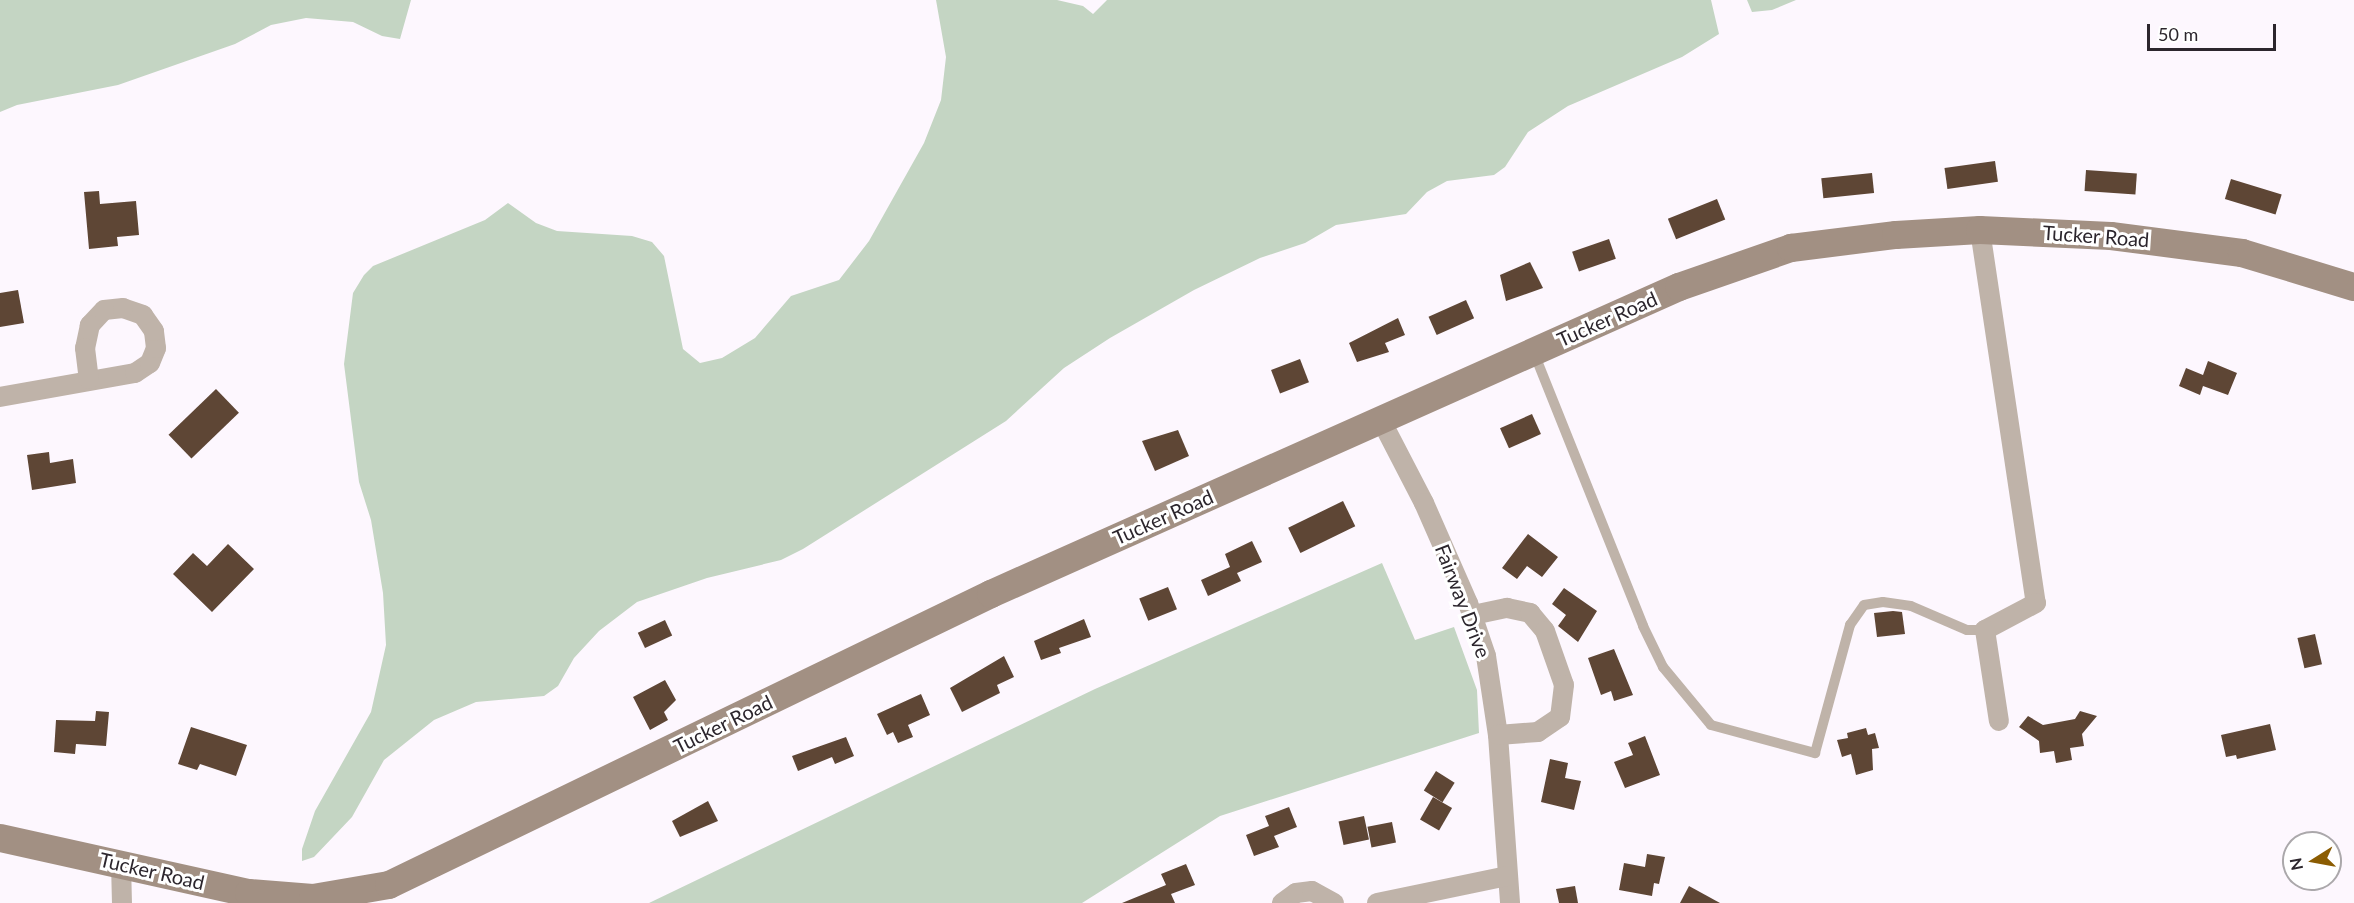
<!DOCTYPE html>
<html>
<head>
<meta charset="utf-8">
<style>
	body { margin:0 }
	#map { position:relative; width:2354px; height:903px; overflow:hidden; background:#fdf7fe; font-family:Lato,sans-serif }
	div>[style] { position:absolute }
	.green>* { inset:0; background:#c4d5c3 }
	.building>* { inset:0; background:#5e4635; transform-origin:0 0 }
	.service>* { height:10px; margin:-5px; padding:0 5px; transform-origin:5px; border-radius:5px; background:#bfb3a9 }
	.minor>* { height:20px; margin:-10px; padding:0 10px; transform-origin:10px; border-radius:10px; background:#bfb3a9 }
	.secondary>* { height:28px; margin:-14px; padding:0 14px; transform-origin:14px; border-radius:14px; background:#a29083 }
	span { translate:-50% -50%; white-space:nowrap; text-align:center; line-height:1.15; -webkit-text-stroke:6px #fff; paint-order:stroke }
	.street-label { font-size:20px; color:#2c262d }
	.north { position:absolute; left:2282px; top:831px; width:60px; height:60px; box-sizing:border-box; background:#fff; border:2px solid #aba8ab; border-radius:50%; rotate:259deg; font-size:16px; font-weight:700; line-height:24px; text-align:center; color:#2c262d }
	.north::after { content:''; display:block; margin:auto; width:21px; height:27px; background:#8b5c02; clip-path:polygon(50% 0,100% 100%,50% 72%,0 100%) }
	.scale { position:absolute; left:2147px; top:24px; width:129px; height:27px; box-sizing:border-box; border:3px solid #2c262d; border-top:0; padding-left:8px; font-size:18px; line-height:21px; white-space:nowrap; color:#2c262d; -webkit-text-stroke:4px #fff; paint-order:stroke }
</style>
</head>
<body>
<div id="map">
	<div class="green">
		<div style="clip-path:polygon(0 0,411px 0,400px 39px,382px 36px,353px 22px,306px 18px,271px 25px,235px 44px,118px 85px,17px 105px,0 112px)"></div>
		<div style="clip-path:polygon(936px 0,1057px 0,1083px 6px,1093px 14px,1107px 0,1711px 0,1719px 34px,1682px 57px,1568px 106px,1528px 132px,1505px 167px,1494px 175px,1447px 181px,1427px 192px,1406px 214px,1336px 225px,1305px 243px,1260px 258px,1194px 290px,1110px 338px,1064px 368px,1006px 421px,803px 549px,781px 560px,707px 578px,637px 602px,599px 631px,574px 658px,558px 686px,544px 696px,476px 702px,434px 720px,384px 760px,352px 817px,314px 857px,302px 861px,302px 849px,315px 811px,371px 712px,386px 645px,383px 593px,371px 520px,359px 482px,344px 364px,353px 293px,364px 275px,373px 266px,485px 220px,508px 203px,536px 223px,557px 231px,632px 236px,652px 242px,664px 256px,683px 349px,700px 363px,722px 358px,755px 338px,791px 296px,839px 280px,869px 241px,924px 143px,941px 100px,946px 57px)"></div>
		<div style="clip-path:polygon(1747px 0,1796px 0,1772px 10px,1752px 12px)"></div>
		<div style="clip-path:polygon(1382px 563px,1415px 640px,1454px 627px,1477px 690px,1479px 733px,1220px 816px,1082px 903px,649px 903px,1095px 689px)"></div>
	</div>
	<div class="building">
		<div style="left:1995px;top:161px;width:21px;height:51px;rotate:82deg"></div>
		<div style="left:2086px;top:170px;width:51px;height:21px;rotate:4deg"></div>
		<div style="left:1872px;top:173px;width:20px;height:51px;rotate:84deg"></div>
		<div style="left:2231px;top:179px;width:53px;height:21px;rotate:17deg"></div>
		<div style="clip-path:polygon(99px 191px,100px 204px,136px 201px,139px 235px,117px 237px,118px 246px,89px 249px,84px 192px)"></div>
		<div style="left:1717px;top:199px;width:22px;height:53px;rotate:68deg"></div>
		<div style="left:1609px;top:239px;width:21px;height:39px;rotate:71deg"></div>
		<div style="clip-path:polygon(1530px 262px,1543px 288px,1506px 301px,1500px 275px)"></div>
		<div style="clip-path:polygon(18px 290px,24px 323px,0 327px,0 293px)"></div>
		<div style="left:1466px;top:300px;width:20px;height:41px;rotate:66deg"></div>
		<div style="clip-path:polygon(1398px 318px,1405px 335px,1385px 343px,1389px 352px,1357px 362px,1349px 343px)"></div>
		<div style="left:1300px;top:359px;width:25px;height:31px;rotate:69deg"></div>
		<div style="clip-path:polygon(2208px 361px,2237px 373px,2228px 395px,2203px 386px,2200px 395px,2179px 386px,2186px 368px,2203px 375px)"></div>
		<div style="left:216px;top:389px;width:33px;height:66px;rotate:46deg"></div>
		<div style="left:1532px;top:414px;width:22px;height:35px;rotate:66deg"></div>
		<div style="clip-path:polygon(1178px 430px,1189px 456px,1155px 471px,1142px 441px)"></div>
		<div style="clip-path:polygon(49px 452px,50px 463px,73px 459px,76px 483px,32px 490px,27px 455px)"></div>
		<div style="left:1343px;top:501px;width:28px;height:61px;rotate:64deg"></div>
		<div style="clip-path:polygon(1528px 534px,1558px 557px,1542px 577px,1527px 566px,1517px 579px,1502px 568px)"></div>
		<div style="clip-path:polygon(1252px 541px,1262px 562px,1237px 573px,1241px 581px,1208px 596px,1201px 580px,1230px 567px,1225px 554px)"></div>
		<div style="clip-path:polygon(228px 544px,254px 569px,212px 612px,173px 574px,193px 553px,207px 566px)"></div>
		<div style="left:1168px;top:587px;width:24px;height:31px;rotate:68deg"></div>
		<div style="clip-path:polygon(1564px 588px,1597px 611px,1578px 642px,1558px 626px,1566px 615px,1552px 604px)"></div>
		<div style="clip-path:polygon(1893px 611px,1902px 612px,1905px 634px,1877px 637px,1874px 613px)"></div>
		<div style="clip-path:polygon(1084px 619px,1091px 637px,1059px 648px,1061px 653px,1041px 660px,1034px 641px)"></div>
		<div style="left:665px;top:620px;width:17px;height:30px;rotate:65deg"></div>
		<div style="left:2315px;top:634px;width:31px;height:18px;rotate:77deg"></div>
		<div style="clip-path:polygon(1614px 649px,1633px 695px,1614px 701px,1611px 691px,1601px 695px,1588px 658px)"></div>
		<div style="clip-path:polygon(1004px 656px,1014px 677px,997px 685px,1000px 693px,962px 712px,950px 688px)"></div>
		<div style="clip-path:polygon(665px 680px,676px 700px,664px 712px,668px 720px,650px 730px,633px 697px)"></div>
		<div style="clip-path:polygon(921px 694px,930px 715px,908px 725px,913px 737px,898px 743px,893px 732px,887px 735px,877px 714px)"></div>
		<div style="clip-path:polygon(96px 711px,109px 712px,106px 746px,76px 744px,75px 754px,54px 752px,56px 720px,95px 721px)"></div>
		<div style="clip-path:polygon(2080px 711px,2097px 716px,2082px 734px,2084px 746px,2070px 748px,2072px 760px,2056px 763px,2054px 751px,2040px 753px,2039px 741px,2019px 727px,2028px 716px,2043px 725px,2075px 719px)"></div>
		<div style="clip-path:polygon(2270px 724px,2276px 750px,2237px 759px,2236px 755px,2226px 757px,2221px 735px)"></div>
		<div style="clip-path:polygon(191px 727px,247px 745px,236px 776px,200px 764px,197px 770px,178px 764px)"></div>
		<div style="clip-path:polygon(1866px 728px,1868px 735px,1875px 733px,1879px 748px,1872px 749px,1873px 770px,1856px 775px,1851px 754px,1842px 757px,1837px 740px,1848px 738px,1847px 733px)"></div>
		<div style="clip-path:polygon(1645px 736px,1660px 775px,1625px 788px,1614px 762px,1633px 755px,1628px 743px)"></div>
		<div style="clip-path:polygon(846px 737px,854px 756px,835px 764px,832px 757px,798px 771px,792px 756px)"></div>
		<div style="clip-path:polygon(1550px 759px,1568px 763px,1565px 778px,1581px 781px,1574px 810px,1541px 802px)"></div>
		<div style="left:1436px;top:771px;width:22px;height:23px;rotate:32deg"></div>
		<div style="left:1433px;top:797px;width:22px;height:26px;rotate:30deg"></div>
		<div style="clip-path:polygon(708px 801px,718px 821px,680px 837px,672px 821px)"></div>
		<div style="clip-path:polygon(1289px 807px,1297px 827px,1274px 836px,1279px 847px,1254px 856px,1246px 835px,1269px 826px,1265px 816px)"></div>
		<div style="left:1364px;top:816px;width:24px;height:26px;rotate:78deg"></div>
		<div style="left:1392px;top:822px;width:21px;height:25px;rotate:79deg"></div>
		<div style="clip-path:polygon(1647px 854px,1665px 857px,1659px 884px,1654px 883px,1652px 896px,1619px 890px,1624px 863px,1645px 867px)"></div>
		<div style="clip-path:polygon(1186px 864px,1195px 885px,1171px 894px,1175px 903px,1122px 903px,1166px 885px,1161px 874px)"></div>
		<div style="clip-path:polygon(1575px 886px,1578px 903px,1559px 903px,1556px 889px)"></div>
		<div style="clip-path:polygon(1689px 886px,1720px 903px,1680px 903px)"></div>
	</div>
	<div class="service">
		<div style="left:1534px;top:353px;width:294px;rotate:68.2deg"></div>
		<div style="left:1643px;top:626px;width:46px;rotate:64deg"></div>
		<div style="left:1663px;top:667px;width:75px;rotate:50.4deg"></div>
		<div style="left:1711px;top:725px;width:108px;rotate:15.1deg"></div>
		<div style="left:1815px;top:753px;width:133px;rotate:-74.7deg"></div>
		<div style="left:1850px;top:625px;width:24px;rotate:-55deg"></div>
		<div style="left:1864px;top:605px;width:19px;rotate:-9deg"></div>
		<div style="left:1883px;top:602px;width:28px;rotate:8deg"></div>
		<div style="left:1911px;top:606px;width:61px;rotate:23.2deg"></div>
		<div style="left:1967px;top:630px;width:18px"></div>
	</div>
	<div class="minor">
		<div style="left:1980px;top:230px;width:377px;rotate:81.5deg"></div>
		<div style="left:2036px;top:603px;width:58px;rotate:152.1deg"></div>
		<div style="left:1985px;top:630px;width:92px;rotate:81.3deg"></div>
		<div style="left:0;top:397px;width:137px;rotate:-10.1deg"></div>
		<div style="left:135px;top:373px;width:18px;rotate:-34deg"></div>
		<div style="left:150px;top:363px;width:16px;rotate:-68deg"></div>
		<div style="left:156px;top:348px;width:17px;rotate:-97deg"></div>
		<div style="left:154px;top:331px;width:19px;rotate:-125deg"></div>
		<div style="left:143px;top:315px;width:21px;rotate:-161deg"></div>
		<div style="left:123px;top:308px;width:19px;rotate:174deg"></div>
		<div style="left:104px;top:310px;width:21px;rotate:133deg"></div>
		<div style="left:90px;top:325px;width:24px;rotate:102deg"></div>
		<div style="left:85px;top:348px;width:31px;rotate:83deg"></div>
		<div style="left:1381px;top:420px;width:93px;rotate:62.6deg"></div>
		<div style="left:1424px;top:503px;width:109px;rotate:66.3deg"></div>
		<div style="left:1468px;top:603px;width:56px;rotate:71.2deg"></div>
		<div style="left:1486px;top:656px;width:80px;rotate:81.4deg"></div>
		<div style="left:1498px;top:735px;width:168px;rotate:85.9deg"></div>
		<div style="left:1473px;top:615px;width:35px;rotate:-12deg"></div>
		<div style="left:1507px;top:608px;width:24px;rotate:12deg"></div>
		<div style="left:1530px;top:613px;width:23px;rotate:50deg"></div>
		<div style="left:1545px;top:631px;width:57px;rotate:70.6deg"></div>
		<div style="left:1564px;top:685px;width:32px;rotate:97deg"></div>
		<div style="left:1560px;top:717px;width:27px;rotate:146deg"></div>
		<div style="left:1538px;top:732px;width:40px;rotate:175.7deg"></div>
		<div style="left:121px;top:863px;width:40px;rotate:88.6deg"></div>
		<div style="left:1282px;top:903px;width:17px;rotate:-36deg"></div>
		<div style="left:1296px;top:893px;width:16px;rotate:-7deg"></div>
		<div style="left:1312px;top:891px;width:25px;rotate:29deg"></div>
		<div style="left:1377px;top:903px;width:133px;rotate:-11.7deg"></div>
	</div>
	<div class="secondary">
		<div style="left:0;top:838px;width:255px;rotate:12.5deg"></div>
		<div style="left:249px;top:893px;width:64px;rotate:4.5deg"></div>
		<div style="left:313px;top:898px;width:77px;rotate:-9.7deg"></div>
		<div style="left:389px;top:885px;width:669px;rotate:-25.8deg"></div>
		<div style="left:991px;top:594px;width:753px;rotate:-24.05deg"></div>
		<div style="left:1679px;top:287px;width:119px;rotate:-19.2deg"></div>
		<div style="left:1791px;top:248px;width:106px;rotate:-7.1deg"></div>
		<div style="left:1896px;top:235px;width:84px;rotate:-3.4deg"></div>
		<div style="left:1980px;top:230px;width:131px;rotate:2.6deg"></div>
		<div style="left:2111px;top:236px;width:132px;rotate:7.4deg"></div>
		<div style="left:2242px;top:253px;width:117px;rotate:16.9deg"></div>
	</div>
	<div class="street-label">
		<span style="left:2096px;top:236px;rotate:4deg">Tucker Road</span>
		<span style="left:1607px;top:319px;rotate:-24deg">Tucker Road</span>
		<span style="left:1163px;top:517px;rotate:-24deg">Tucker Road</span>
		<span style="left:1463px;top:601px;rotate:69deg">Fairway Drive</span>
		<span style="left:723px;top:724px;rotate:-26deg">Tucker Road</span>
		<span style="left:152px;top:871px;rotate:13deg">Tucker Road</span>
	</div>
	<div class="north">N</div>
	<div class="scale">50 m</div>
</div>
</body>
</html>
